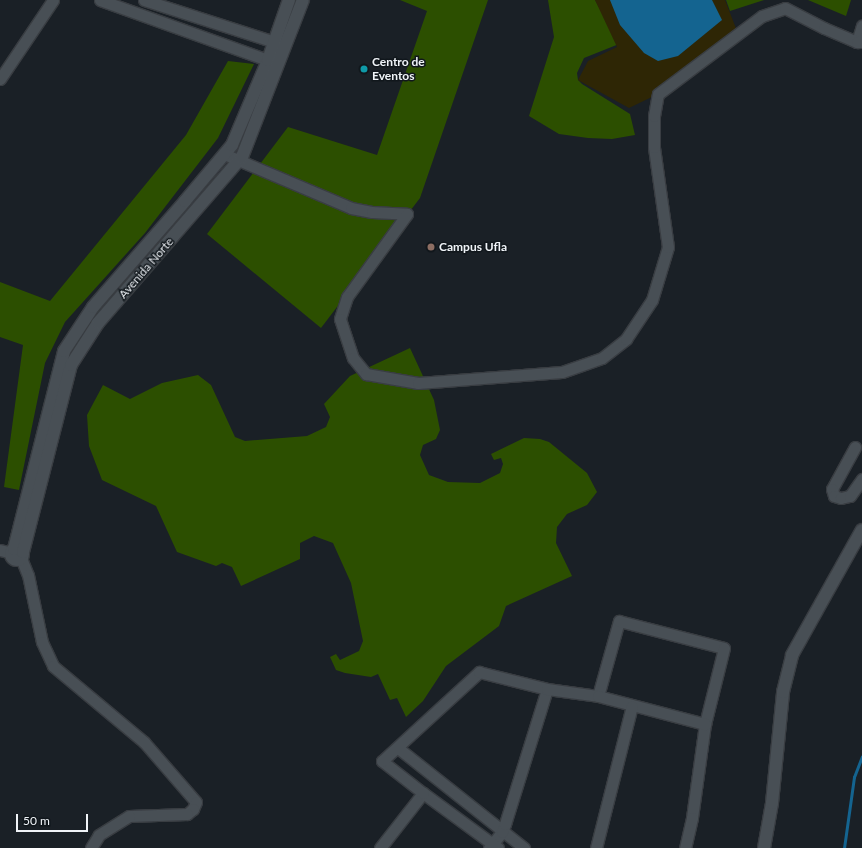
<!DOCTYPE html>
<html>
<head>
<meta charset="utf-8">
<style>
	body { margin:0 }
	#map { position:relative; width:862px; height:848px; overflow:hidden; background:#1a2026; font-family:Lato,sans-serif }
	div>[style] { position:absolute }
	.green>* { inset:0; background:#2c4f00 }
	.sand>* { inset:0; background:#2e2605 }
	.water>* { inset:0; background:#146490 }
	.stream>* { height:3px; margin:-1.5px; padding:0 1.5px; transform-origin:1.5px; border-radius:1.5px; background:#146490 }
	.roads { filter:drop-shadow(1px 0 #393d42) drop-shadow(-1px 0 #393d42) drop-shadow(0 1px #393d42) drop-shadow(0 -1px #393d42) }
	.street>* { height:11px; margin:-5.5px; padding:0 5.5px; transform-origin:5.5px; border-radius:5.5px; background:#484f55 }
	.secondary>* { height:12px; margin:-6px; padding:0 6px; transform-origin:6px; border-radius:6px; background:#484f55 }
	.secondary>.ring { margin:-6px; padding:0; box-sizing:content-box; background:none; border:12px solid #484f55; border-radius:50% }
	.dots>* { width:11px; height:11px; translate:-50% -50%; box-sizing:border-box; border:2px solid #11171c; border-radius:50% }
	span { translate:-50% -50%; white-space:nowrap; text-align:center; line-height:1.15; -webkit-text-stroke:3px #11171c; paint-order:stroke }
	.poi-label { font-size:12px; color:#f0f4f8; font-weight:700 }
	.left { translate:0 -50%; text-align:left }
	.street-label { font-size:12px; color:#f0f4f8 }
	.scale { position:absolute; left:16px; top:814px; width:72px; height:18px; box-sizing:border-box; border:2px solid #f0f4f8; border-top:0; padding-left:5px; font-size:12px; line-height:14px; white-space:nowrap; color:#f0f4f8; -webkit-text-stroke:3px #11171c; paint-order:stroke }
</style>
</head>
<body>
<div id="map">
	<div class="green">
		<div style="clip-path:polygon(400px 0,488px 0,420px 198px,321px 328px,207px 234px,288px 127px,377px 155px,427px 11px)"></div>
		<div style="clip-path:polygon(548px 0,595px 0,619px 44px,584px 58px,577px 73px,578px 80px,582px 84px,630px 114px,635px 135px,612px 139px,588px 138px,559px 134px,529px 116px,554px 37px)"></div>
		<div style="clip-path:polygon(726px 0,764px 0,730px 11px)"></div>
		<div style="clip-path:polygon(808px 0,851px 0,846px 16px)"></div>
		<div style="clip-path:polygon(228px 61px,254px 64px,218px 138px,145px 233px,65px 322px,45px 363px,19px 490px,4px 487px,23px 345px,0 337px,0 282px,50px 301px,186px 135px)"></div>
		<div style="clip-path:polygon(410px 348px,434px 400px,440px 430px,436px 439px,423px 445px,420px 455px,429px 475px,448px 482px,480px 483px,500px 473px,503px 464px,501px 458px,494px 460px,491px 454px,524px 438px,540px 439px,549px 442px,587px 473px,597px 492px,587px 505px,567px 514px,557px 527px,556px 543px,572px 576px,506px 606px,499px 626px,446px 666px,423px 701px,406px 717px,397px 698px,390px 700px,378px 674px,371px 677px,345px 673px,336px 670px,330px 657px,336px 654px,340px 660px,359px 651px,363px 641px,351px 583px,333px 543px,314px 536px,300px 543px,300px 559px,241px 586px,232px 567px,222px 563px,216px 566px,177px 552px,156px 506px,102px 480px,89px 446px,87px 415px,103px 385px,130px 399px,162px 383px,198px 375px,211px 385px,235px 437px,245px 441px,307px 436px,326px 427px,330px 417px,324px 404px,350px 376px)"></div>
	</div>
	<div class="sand">
		<div style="clip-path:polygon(595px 0,725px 0,737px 31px,658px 94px,629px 108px,578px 80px,588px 61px,617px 47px)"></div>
	</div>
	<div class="water">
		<div style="clip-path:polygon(610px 0,712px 0,722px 20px,678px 56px,658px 61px,644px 53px,620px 25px)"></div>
	</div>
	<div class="stream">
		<div style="left:844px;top:848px;width:72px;rotate:-82deg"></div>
		<div style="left:854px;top:777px;width:22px;rotate:-69deg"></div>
	</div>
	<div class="roads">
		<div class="street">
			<div style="left:100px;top:0;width:178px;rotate:19.7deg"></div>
			<div style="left:144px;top:0;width:138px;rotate:17.8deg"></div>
			<div style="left:857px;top:42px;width:17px;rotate:-73deg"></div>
			<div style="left:0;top:79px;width:95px;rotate:-56.1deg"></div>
			<div style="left:224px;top:154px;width:138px;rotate:23deg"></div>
			<div style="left:351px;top:208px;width:21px;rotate:11deg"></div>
			<div style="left:372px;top:212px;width:35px;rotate:3deg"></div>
			<div style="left:407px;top:214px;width:102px;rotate:125.9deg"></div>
			<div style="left:347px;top:297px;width:23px;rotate:108deg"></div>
			<div style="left:340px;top:319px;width:41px;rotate:71.6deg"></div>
			<div style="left:353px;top:358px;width:21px;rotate:51deg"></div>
			<div style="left:366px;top:374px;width:53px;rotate:9.8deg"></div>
			<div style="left:418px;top:383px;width:144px;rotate:-4.4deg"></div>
			<div style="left:562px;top:372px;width:42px;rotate:-19.3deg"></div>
			<div style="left:602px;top:358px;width:31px;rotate:-38deg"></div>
			<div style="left:626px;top:339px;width:47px;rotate:-56.3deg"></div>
			<div style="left:652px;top:300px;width:55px;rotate:-73.2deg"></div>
			<div style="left:668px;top:247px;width:101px;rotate:-98deg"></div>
			<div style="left:654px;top:147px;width:31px;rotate:-90deg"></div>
			<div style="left:654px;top:116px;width:22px;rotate:-80deg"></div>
			<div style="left:658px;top:94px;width:130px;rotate:-36.9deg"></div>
			<div style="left:762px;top:16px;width:24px;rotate:-19deg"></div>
			<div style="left:785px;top:8px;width:44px;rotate:27.1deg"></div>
			<div style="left:824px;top:28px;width:36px;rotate:23deg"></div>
			<div style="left:857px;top:42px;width:5px"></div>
			<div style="left:855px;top:447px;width:48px;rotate:118.7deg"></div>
			<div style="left:832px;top:489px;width:7px;rotate:74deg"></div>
			<div style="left:834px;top:496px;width:7px;rotate:16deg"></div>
			<div style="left:841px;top:498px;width:9px;rotate:-13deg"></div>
			<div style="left:850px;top:496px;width:21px;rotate:-55deg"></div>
			<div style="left:0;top:550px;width:12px;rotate:14deg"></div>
			<div style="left:21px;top:558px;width:18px;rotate:68deg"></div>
			<div style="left:28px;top:575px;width:68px;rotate:78.2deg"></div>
			<div style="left:42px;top:642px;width:26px;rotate:65deg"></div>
			<div style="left:53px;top:666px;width:119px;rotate:39.9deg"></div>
			<div style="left:144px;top:742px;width:79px;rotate:49.1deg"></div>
			<div style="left:196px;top:802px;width:8px;rotate:113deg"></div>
			<div style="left:193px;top:809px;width:8px;rotate:140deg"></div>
			<div style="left:187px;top:814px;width:58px;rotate:178deg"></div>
			<div style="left:129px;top:816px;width:36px;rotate:148deg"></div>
			<div style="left:99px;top:835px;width:15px;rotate:122deg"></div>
			<div style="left:598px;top:696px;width:78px;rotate:-74.4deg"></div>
			<div style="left:619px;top:621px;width:108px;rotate:14.4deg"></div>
			<div style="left:724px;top:648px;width:78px;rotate:104deg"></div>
			<div style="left:705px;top:724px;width:95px;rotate:97.9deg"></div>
			<div style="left:692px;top:818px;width:31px;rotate:103deg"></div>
			<div style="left:398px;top:748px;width:161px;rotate:38.4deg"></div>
			<div style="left:380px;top:848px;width:70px;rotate:-52deg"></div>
			<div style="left:489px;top:848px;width:21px;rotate:-51deg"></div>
			<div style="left:502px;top:832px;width:9px;rotate:-69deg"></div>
			<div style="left:505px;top:824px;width:141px;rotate:-72.7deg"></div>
			<div style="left:498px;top:848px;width:93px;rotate:-143.7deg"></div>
			<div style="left:423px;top:793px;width:52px;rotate:-142deg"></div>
			<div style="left:382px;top:761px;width:132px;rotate:-42.5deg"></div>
			<div style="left:479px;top:672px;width:70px;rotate:14deg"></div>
			<div style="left:547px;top:689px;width:51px;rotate:7.8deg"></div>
			<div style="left:598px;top:696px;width:111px;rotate:14.7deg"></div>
			<div style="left:596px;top:848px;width:146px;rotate:-75.8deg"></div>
		</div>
		<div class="secondary">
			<div class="ring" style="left:11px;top:548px;width:0;height:0"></div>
			<div style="left:14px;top:549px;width:204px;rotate:-75.8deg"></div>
			<div style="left:64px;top:351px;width:53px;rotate:-56.6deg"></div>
			<div style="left:93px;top:307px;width:140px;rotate:-49deg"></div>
			<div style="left:185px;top:201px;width:73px;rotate:-50deg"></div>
			<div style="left:232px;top:145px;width:92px;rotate:-67deg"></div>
			<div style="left:268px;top:60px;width:64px;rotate:-70.7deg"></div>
			<div style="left:23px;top:552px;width:193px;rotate:-75.6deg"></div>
			<div style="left:71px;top:365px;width:50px;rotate:-57.3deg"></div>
			<div style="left:98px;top:323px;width:220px;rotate:-49.1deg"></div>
			<div style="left:242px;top:157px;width:168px;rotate:-68.8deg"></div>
			<div style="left:764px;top:848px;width:46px;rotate:-79.9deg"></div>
			<div style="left:772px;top:803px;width:112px;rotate:-84.3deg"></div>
			<div style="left:783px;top:692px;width:38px;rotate:-76deg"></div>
			<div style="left:792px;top:655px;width:143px;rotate:-60.8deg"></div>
		</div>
	</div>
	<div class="dots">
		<div style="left:364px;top:69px;background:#0f9aa8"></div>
		<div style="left:431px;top:247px;background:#8d6e63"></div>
	</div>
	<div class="poi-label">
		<span class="left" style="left:372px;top:69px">Centro de<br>Eventos</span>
		<span class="left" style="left:439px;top:247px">Campus Ufla</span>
	</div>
	<div class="street-label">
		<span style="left:146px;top:268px;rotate:-49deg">Avenida Norte</span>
	</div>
	<div class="scale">50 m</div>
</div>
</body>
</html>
